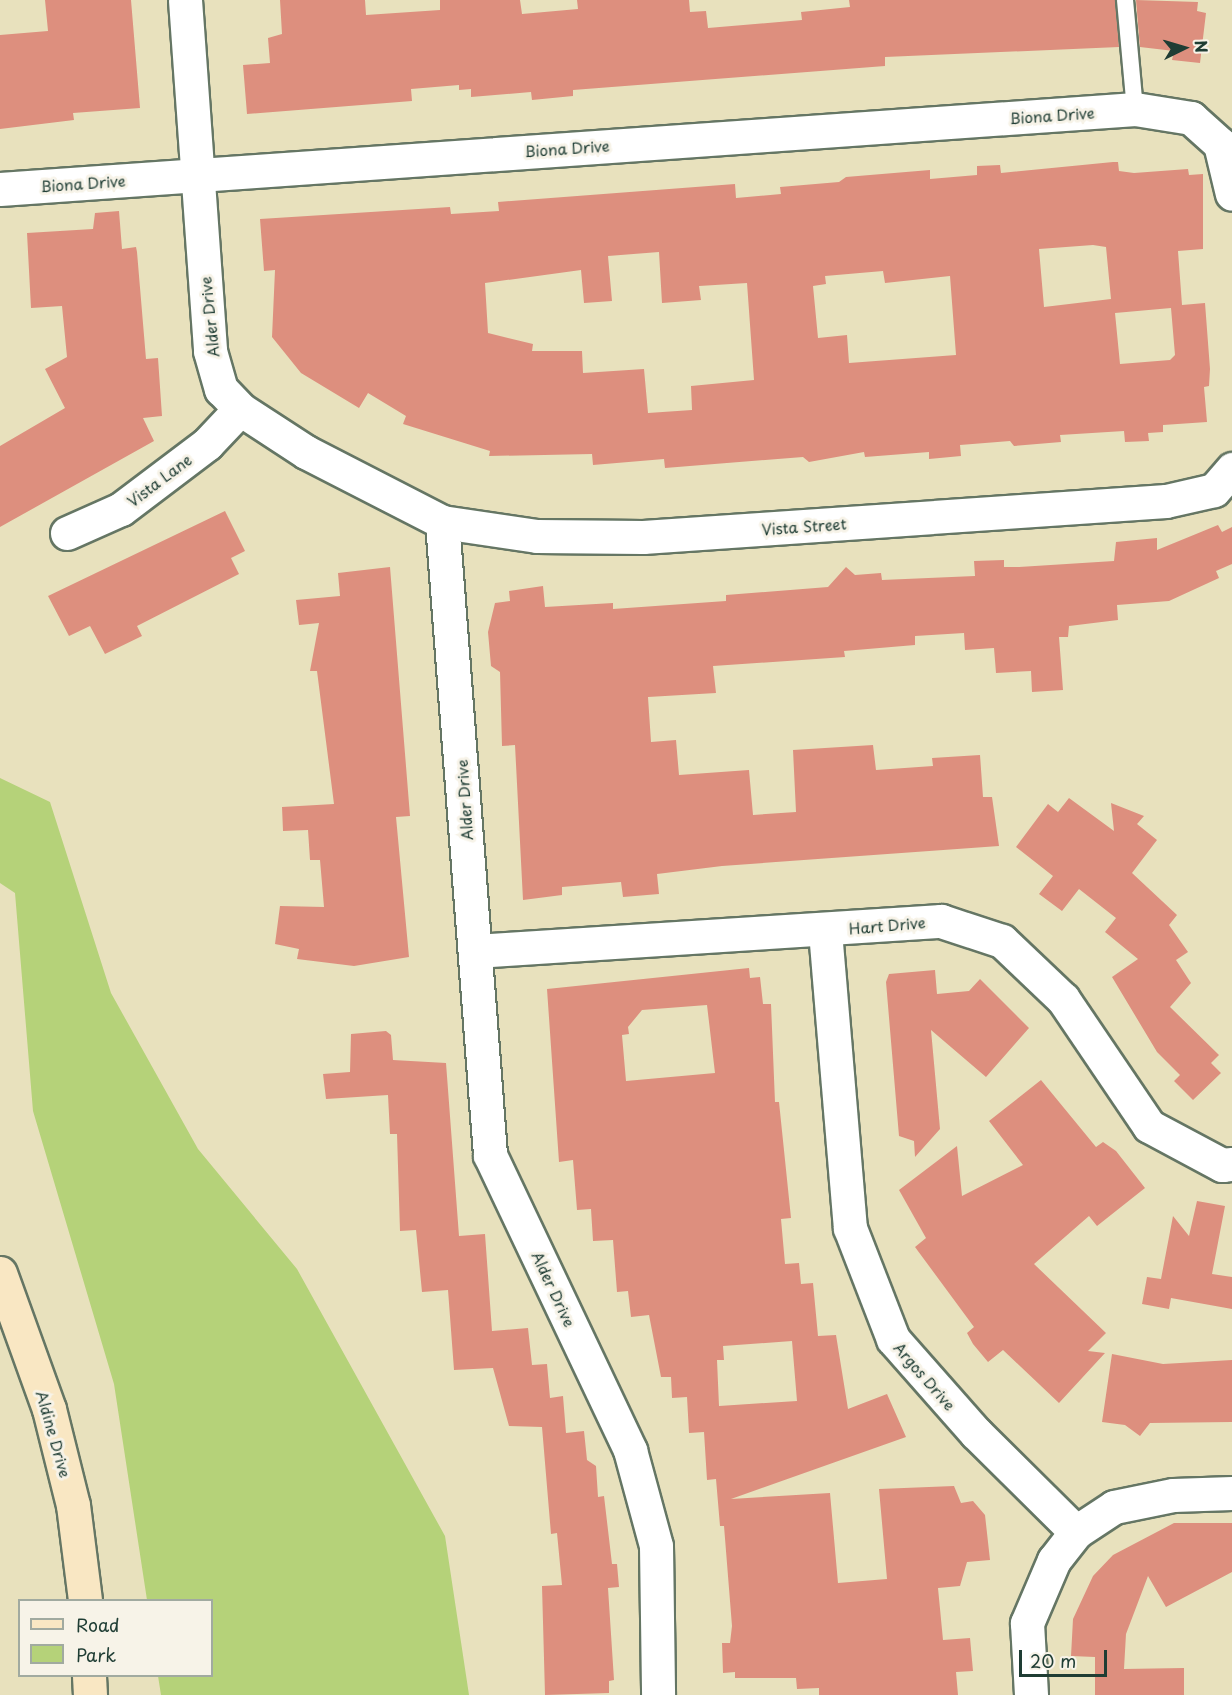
<!DOCTYPE html>
<html>
<head>
<meta charset="utf-8">
<style>
	body { margin:0 }
	#map { position:relative; width:1232px; height:1695px; overflow:hidden; background:#e8e1bd; font-family:"Playpen Sans",sans-serif }
	div>[style] { position:absolute }
	.green>* { inset:0; background:#b5d279 }
	.building>* { inset:0; background:#dd8f7e }
	.roads { filter:drop-shadow(2px 0 #657664) drop-shadow(-2px 0 #657664) drop-shadow(0 2px #657664) drop-shadow(0 -2px #657664) }
	.lane>* { height:16px; margin:-8px; padding:0 8px; transform-origin:8px; border-radius:8px; background:#fff }
	.street>* { height:33px; margin:-16.5px; padding:0 16.5px; transform-origin:16.5px; border-radius:16.5px; background:#fff }
	.secondary>* { height:33px; margin:-16.5px; padding:0 16.5px; transform-origin:16.5px; border-radius:16.5px; background:#f9e7c3 }
	span { translate:-50% -50%; white-space:nowrap; text-align:center; line-height:1.15; -webkit-text-stroke:6px #f7f3e8; paint-order:stroke }
	.street-label { font-size:15px; color:#1f3d34 }
	.legend { position:absolute; left:18px; top:1599px; width:195px; height:78px; box-sizing:border-box; background:#f7f3e8; border:2px solid #a1aaa0; margin:0; padding:8px 10px; list-style:none; font-size:18px; color:#1f3d34 }
	.legend li { display:flex; align-items:center; gap:12px; height:30px }
	.legend b { width:30px; border:2px solid #a1aaa0 }
	.north { position:absolute; left:1154px; top:18px; width:60px; height:60px; -webkit-text-stroke:4px #f7f3e8; paint-order:stroke; rotate:85deg; font-size:16px; font-weight:700; line-height:24px; text-align:center; color:#1f3d34 }
	.north::after { content:''; display:block; margin:auto; width:21px; height:27px; background:#1f3d34; clip-path:polygon(50% 0,100% 100%,50% 72%,0 100%) }
	.scale { position:absolute; left:1019px; top:1650px; width:88px; height:27px; box-sizing:border-box; border:3px solid #1f3d34; border-top:0; padding-left:8px; font-size:18px; line-height:21px; white-space:nowrap; color:#1f3d34; -webkit-text-stroke:4px #f7f3e8; paint-order:stroke }
</style>
</head>
<body>
<div id="map">
	<div class="green">
		<div style="clip-path:polygon(0 778px,50px 802px,111px 993px,198px 1149px,297px 1269px,445px 1536px,469px 1695px,161px 1695px,158px 1676px,212px 1676px,212px 1600px,147px 1600px,114px 1384px,33px 1111px,15px 893px,0 883px)"></div>
	</div>
	<div class="building">
		<div style="clip-path:polygon(45px 0,131px 0,140px 108px,73px 113px,74px 120px,0 129px,0 35px,48px 31px)"></div>
		<div style="clip-path:polygon(280px 0,365px 0,366px 15px,440px 10px,440px 0,520px 0,522px 14px,578px 9px,577px 0,689px 0,690px 12px,706px 11px,708px 28px,802px 20px,801px 12px,850px 7px,849px 0,1115px 0,1119px 47px,885px 57px,885px 66px,573px 90px,573px 96px,532px 100px,531px 92px,471px 97px,471px 89px,459px 90px,459px 85px,411px 89px,412px 101px,247px 114px,243px 65px,270px 63px,268px 38px,282px 34px)"></div>
		<div style="clip-path:polygon(1136px 0,1198px 2px,1197px 11px,1206px 13px,1200px 63px,1172px 60px,1174px 51px,1140px 47px)"></div>
		<div style="clip-path:polygon(evenodd,1113px 162px,1118px 162px,1119px 171px,1134px 173px,1188px 169px,1189px 175px,1203px 174px,1203px 249px,1178px 251px,1182px 305px,1205px 303px,1210px 369px,1209px 386px,1204px 387px,1207px 422px,1163px 425px,1163px 432px,1148px 433px,1149px 441px,1125px 442px,1124px 431px,1060px 435px,1061px 442px,1014px 446px,1010px 441px,960px 445px,961px 456px,929px 459px,929px 452px,865px 457px,864px 452px,809px 462px,803px 457px,665px 468px,664px 459px,593px 465px,592px 454px,489px 456px,490px 451px,403px 424px,406px 416px,368px 393px,359px 408px,301px 373px,272px 337px,275px 270px,264px 271px,260px 219px,450px 207px,451px 214px,499px 211px,498px 202px,735px 184px,736px 198px,781px 194px,780px 187px,839px 182px,846px 177px,930px 170px,930px 179px,977px 175px,977px 166px,1000px 165px,1001px 173px,1113px 162px,1093px 245px,1106px 247px,1111px 299px,1044px 307px,1039px 249px,1093px 245px,1113px 162px,659px 252px,662px 303px,701px 300px,699px 286px,747px 283px,754px 380px,691px 386px,692px 410px,648px 413px,644px 369px,583px 373px,582px 351px,532px 351px,533px 344px,488px 333px,485px 283px,581px 270px,584px 303px,612px 301px,608px 256px,659px 252px,1113px 162px,883px 271px,885px 283px,950px 276px,956px 355px,849px 363px,847px 335px,818px 338px,813px 286px,826px 284px,825px 276px,883px 271px,1113px 162px,1171px 308px,1175px 355px,1170px 360px,1120px 364px,1115px 313px,1171px 308px)"></div>
		<div style="clip-path:polygon(119px 211px,122px 249px,136px 247px,137px 252px,146px 359px,158px 358px,162px 416px,143px 418px,154px 441px,0 527px,0 446px,65px 408px,45px 369px,67px 357px,62px 306px,31px 308px,27px 233px,93px 229px,95px 213px)"></div>
		<div style="clip-path:polygon(225px 511px,245px 551px,231px 558px,239px 574px,137px 626px,142px 636px,105px 654px,90px 626px,69px 636px,48px 596px)"></div>
		<div style="clip-path:polygon(1218px 525px,1222px 532px,1232px 527px,1232px 564px,1216px 571px,1219px 578px,1169px 601px,1117px 605px,1118px 620px,1069px 626px,1068px 637px,1059px 637px,1063px 690px,1032px 692px,1031px 671px,996px 673px,994px 648px,965px 650px,964px 633px,915px 636px,915px 645px,844px 651px,845px 657px,713px 666px,716px 693px,648px 697px,651px 742px,676px 740px,679px 775px,749px 770px,753px 815px,796px 812px,793px 750px,873px 745px,876px 770px,933px 766px,932px 758px,980px 755px,983px 797px,992px 797px,999px 846px,722px 866px,657px 874px,659px 894px,623px 897px,621px 882px,562px 887px,562px 895px,523px 900px,515px 745px,502px 746px,500px 672px,491px 666px,488px 632px,495px 603px,510px 601px,509px 591px,543px 586px,545px 607px,613px 603px,613px 609px,726px 601px,726px 595px,828px 587px,846px 567px,855px 575px,881px 573px,882px 580px,975px 576px,974px 561px,1004px 560px,1004px 567px,1019px 567px,1114px 561px,1116px 542px,1157px 538px,1157px 550px)"></div>
		<div style="clip-path:polygon(390px 567px,408px 791px,410px 816px,396px 817px,409px 957px,354px 966px,297px 959px,299px 949px,275px 944px,280px 906px,324px 907px,320px 860px,310px 860px,308px 830px,283px 831px,282px 807px,334px 804px,317px 671px,310px 671px,319px 623px,299px 625px,296px 600px,340px 596px,338px 573px)"></div>
		<div style="clip-path:polygon(1069px 798px,1114px 831px,1111px 803px,1144px 816px,1137px 824px,1157px 840px,1132px 873px,1177px 915px,1169px 925px,1188px 952px,1176px 960px,1191px 983px,1170px 1007px,1219px 1055px,1211px 1063px,1221px 1073px,1193px 1100px,1174px 1081px,1180px 1075px,1157px 1052px,1112px 977px,1138px 959px,1105px 932px,1116px 918px,1079px 889px,1062px 911px,1039px 894px,1053px 876px,1016px 847px,1048px 804px,1058px 812px)"></div>
		<div style="clip-path:polygon(evenodd,749px 968px,750px 978px,760px 977px,763px 1004px,771px 1004px,775px 1102px,779px 1102px,791px 1218px,781px 1219px,785px 1264px,799px 1263px,801px 1284px,813px 1283px,818px 1336px,836px 1335px,848px 1409px,887px 1394px,906px 1437px,731px 1499px,830px 1493px,838px 1583px,887px 1579px,879px 1489px,954px 1486px,961px 1503px,973px 1501px,985px 1515px,990px 1560px,967px 1562px,960px 1586px,938px 1588px,943px 1640px,970px 1638px,973px 1671px,956px 1672px,958px 1695px,819px 1695px,819px 1688px,797px 1689px,796px 1678px,735px 1678px,735px 1672px,723px 1673px,722px 1643px,730px 1643px,732px 1626px,724px 1526px,720px 1526px,716px 1479px,707px 1480px,704px 1432px,689px 1433px,687px 1397px,672px 1398px,671px 1377px,661px 1377px,649px 1315px,631px 1317px,628px 1291px,617px 1292px,613px 1240px,593px 1241px,591px 1209px,577px 1210px,573px 1160px,559px 1162px,547px 989px,749px 968px,707px 1005px,715px 1073px,626px 1081px,622px 1035px,629px 1034px,628px 1027px,642px 1010px,707px 1005px,749px 968px,792px 1341px,797px 1401px,719px 1406px,717px 1360px,724px 1360px,723px 1346px,792px 1341px)"></div>
		<div style="clip-path:polygon(935px 970px,937px 994px,969px 991px,980px 979px,1029px 1028px,986px 1077px,931px 1030px,940px 1129px,915px 1157px,914px 1141px,899px 1136px,886px 982px,889px 974px)"></div>
		<div style="clip-path:polygon(386px 1031px,391px 1035px,393px 1060px,446px 1063px,459px 1236px,485px 1234px,492px 1331px,528px 1328px,532px 1365px,547px 1364px,550px 1398px,563px 1396px,566px 1433px,584px 1431px,587px 1460px,596px 1466px,598px 1497px,604px 1496px,612px 1564px,617px 1564px,619px 1587px,608px 1588px,614px 1680px,609px 1681px,609px 1693px,545px 1695px,542px 1586px,562px 1585px,557px 1533px,551px 1534px,542px 1427px,509px 1426px,493px 1368px,454px 1370px,448px 1290px,422px 1292px,416px 1230px,400px 1231px,397px 1134px,390px 1134px,388px 1095px,326px 1099px,323px 1074px,350px 1072px,351px 1034px)"></div>
		<div style="clip-path:polygon(1041px 1080px,1096px 1147px,1103px 1142px,1116px 1151px,1145px 1188px,1097px 1226px,1089px 1216px,1034px 1264px,1106px 1333px,1088px 1351px,1105px 1353px,1059px 1403px,1003px 1350px,988px 1362px,973px 1344px,967px 1333px,974px 1327px,915px 1247px,926px 1238px,899px 1190px,957px 1146px,962px 1196px,1023px 1165px,989px 1121px)"></div>
		<div style="clip-path:polygon(1197px 1201px,1225px 1206px,1212px 1274px,1232px 1277px,1232px 1309px,1171px 1298px,1169px 1309px,1142px 1304px,1147px 1277px,1161px 1279px,1173px 1216px,1189px 1236px)"></div>
		<div style="clip-path:polygon(1112px 1354px,1163px 1364px,1232px 1360px,1232px 1422px,1150px 1423px,1140px 1436px,1125px 1425px,1102px 1422px)"></div>
		<div style="clip-path:polygon(1174px 1523px,1232px 1523px,1232px 1572px,1166px 1607px,1148px 1576px,1126px 1634px,1124px 1669px,1184px 1668px,1184px 1695px,1095px 1695px,1095px 1657px,1071px 1656px,1073px 1619px,1093px 1576px,1113px 1555px)"></div>
	</div>
	<div class="roads">
		<div class="lane">
			<div style="left:1125px;top:0;width:109px;rotate:84.8deg"></div>
		</div>
		<div class="street">
			<div style="left:185px;top:0;width:352px;rotate:85.9deg"></div>
			<div style="left:210px;top:351px;width:40px;rotate:74deg"></div>
			<div style="left:221px;top:389px;width:28px;rotate:46deg"></div>
			<div style="left:240px;top:409px;width:79px;rotate:33.1deg"></div>
			<div style="left:306px;top:452px;width:153px;rotate:27.2deg"></div>
			<div style="left:442px;top:522px;width:635px;rotate:85.66deg"></div>
			<div style="left:490px;top:1155px;width:327px;rotate:64.6deg"></div>
			<div style="left:630px;top:1450px;width:99px;rotate:74.8deg"></div>
			<div style="left:656px;top:1546px;width:149px;rotate:89.2deg"></div>
			<div style="left:0;top:189px;width:1138px;rotate:-4.03deg"></div>
			<div style="left:1135px;top:109px;width:57px;rotate:9.1deg"></div>
			<div style="left:1191px;top:118px;width:39px;rotate:42deg"></div>
			<div style="left:1220px;top:144px;width:51px;rotate:76.5deg"></div>
			<div style="left:442px;top:522px;width:96px;rotate:8.4deg"></div>
			<div style="left:537px;top:536px;width:106px;rotate:0.5deg"></div>
			<div style="left:643px;top:537px;width:524px;rotate:-3.94deg"></div>
			<div style="left:1166px;top:501px;width:49px;rotate:-12.9deg"></div>
			<div style="left:1214px;top:490px;width:28px;rotate:-49deg"></div>
			<div style="left:67px;top:533px;width:59px;rotate:-24deg"></div>
			<div style="left:121px;top:509px;width:108px;rotate:-37.1deg"></div>
			<div style="left:207px;top:444px;width:48px;rotate:-46.7deg"></div>
			<div style="left:825px;top:931px;width:298px;rotate:85.2deg"></div>
			<div style="left:850px;top:1228px;width:119px;rotate:68.8deg"></div>
			<div style="left:893px;top:1339px;width:125px;rotate:48.6deg"></div>
			<div style="left:976px;top:1433px;width:141px;rotate:44.7deg"></div>
			<div style="left:1076px;top:1532px;width:36px;rotate:128deg"></div>
			<div style="left:1054px;top:1560px;width:69px;rotate:113.2deg"></div>
			<div style="left:1027px;top:1623px;width:72px;rotate:86.8deg"></div>
			<div style="left:475px;top:951px;width:467px;rotate:-3.7deg"></div>
			<div style="left:941px;top:921px;width:64px;rotate:18.2deg"></div>
			<div style="left:1002px;top:941px;width:84px;rotate:43.6deg"></div>
			<div style="left:1063px;top:999px;width:153px;rotate:55.9deg"></div>
			<div style="left:1149px;top:1126px;width:83px;rotate:28.1deg"></div>
			<div style="left:1222px;top:1165px;width:10px;rotate:-6deg"></div>
			<div style="left:1076px;top:1532px;width:45px;rotate:-33.3deg"></div>
			<div style="left:1114px;top:1507px;width:60px;rotate:-11.5deg"></div>
			<div style="left:1173px;top:1495px;width:59px;rotate:-1.9deg"></div>
		</div>
		<div class="secondary">
			<div style="left:0;top:1273px;width:145px;rotate:70.2deg"></div>
			<div style="left:49px;top:1409px;width:99px;rotate:76deg"></div>
			<div style="left:73px;top:1505px;width:96px;rotate:82.8deg"></div>
			<div style="left:89px;top:1676px;width:19px;rotate:87deg"></div>
		</div>
	</div>
	<div class="street-label">
		<span style="left:1052px;top:115px;rotate:-4deg">Biona Drive</span>
		<span style="left:567px;top:148px;rotate:-4deg">Biona Drive</span>
		<span style="left:83px;top:183px;rotate:-4deg">Biona Drive</span>
		<span style="left:209px;top:317px;rotate:-96deg">Alder Drive</span>
		<span style="left:159px;top:480px;rotate:-37deg">Vista Lane</span>
		<span style="left:804px;top:526px;rotate:-4deg">Vista Street</span>
		<span style="left:464px;top:800px;rotate:-94deg">Alder Drive</span>
		<span style="left:887px;top:925px;rotate:-5deg">Hart Drive</span>
		<span style="left:554px;top:1289px;rotate:65deg">Alder Drive</span>
		<span style="left:925px;top:1376px;rotate:49deg">Argos Drive</span>
		<span style="left:54px;top:1434px;rotate:74deg">Aldine Drive</span>
	</div>
	<ul class="legend">
	<li><b style="height:8px;background:#f9e7c3"></b>Road</li>
	<li><b style="height:16px;background:#b5d279"></b>Park</li>
	</ul>
	<div class="north">N</div>
	<div class="scale">20 m</div>
</div>
</body>
</html>
